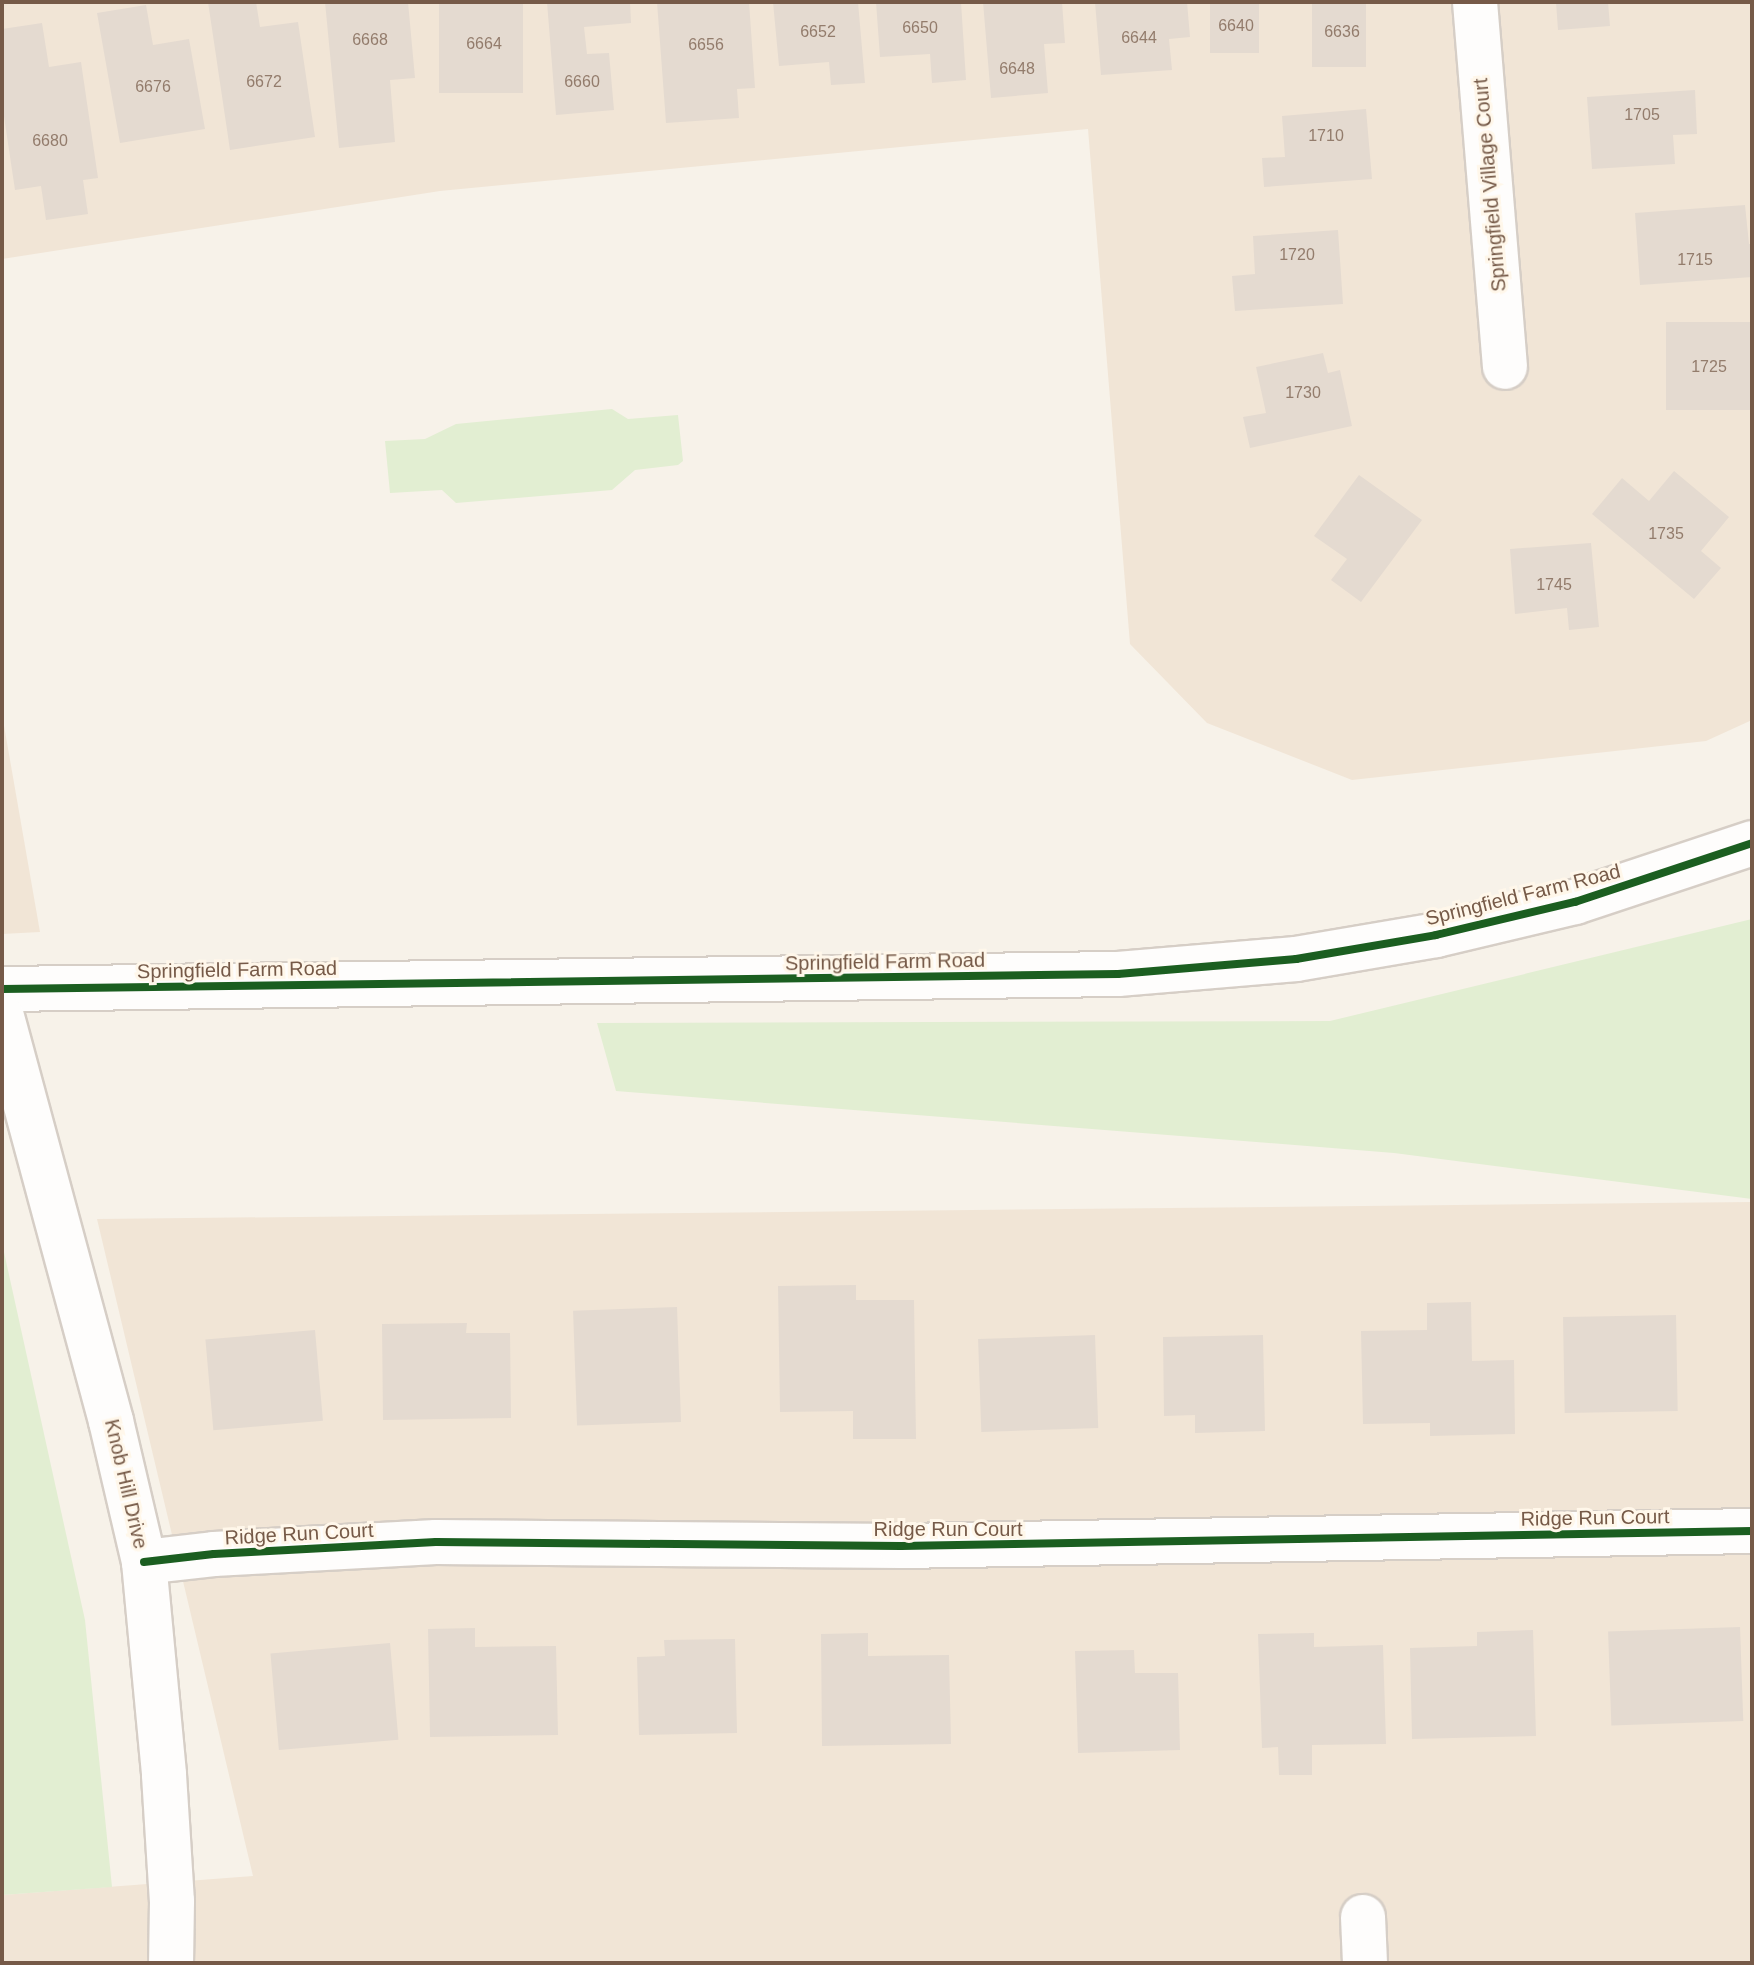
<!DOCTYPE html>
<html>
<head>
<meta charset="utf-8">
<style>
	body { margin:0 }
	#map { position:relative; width:1754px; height:1965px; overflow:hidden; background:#f7f2e9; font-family:Helvetica,sans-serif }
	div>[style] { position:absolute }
	.residential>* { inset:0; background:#f1e5d6 }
	.green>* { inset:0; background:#e2eed2 }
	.building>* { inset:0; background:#e4dad0; transform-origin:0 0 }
	.roads { filter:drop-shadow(2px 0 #d6cec6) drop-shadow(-2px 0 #d6cec6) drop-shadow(0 2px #d6cec6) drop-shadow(0 -2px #d6cec6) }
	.minor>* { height:44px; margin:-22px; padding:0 22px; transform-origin:22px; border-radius:22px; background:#fefdfc }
	.cycleway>* { height:8px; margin:-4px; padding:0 4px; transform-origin:4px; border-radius:4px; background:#1b5e20 }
	span { translate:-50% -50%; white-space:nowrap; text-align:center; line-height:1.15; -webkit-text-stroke:6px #fff7ea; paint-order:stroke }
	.number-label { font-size:16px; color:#937c6c }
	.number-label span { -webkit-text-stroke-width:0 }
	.street-label { font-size:20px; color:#765a48 }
	.frame { position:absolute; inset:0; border:4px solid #765a48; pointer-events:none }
</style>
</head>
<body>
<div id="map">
	<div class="residential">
		<div style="clip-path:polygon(2px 2px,1752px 2px,1752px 720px,1706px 741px,1352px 780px,1207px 723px,1130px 644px,1088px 129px,440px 191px,2px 259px)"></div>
		<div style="clip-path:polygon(2px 714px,40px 932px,2px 934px)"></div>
		<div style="clip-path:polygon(1752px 1202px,1752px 1963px,2px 1963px,2px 1895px,253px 1876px,97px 1219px)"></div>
	</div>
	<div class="green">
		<div style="clip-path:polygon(612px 409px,628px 419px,678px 415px,683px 461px,678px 465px,635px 470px,612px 490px,456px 503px,442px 490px,390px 493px,385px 441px,425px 439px,456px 424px)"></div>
		<div style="clip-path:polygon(1752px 919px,1752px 1199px,1394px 1153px,616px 1091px,597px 1023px,1330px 1021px)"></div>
		<div style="clip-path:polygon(2px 1243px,85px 1620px,112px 1887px,2px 1895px)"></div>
	</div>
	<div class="building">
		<div style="clip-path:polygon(208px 2px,256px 2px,260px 27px,298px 22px,315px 137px,230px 150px)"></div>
		<div style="clip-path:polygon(325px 2px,408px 2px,415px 78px,390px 80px,395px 142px,339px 148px)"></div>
		<div style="left:439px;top:2px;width:84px;height:91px"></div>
		<div style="clip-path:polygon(547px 2px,630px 2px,631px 23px,584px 27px,587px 54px,609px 53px,614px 110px,556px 115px)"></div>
		<div style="clip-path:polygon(657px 2px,749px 2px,755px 88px,737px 89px,739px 118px,666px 123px)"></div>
		<div style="clip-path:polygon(773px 2px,858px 2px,865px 83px,831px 85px,829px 62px,779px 66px)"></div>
		<div style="clip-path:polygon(876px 2px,961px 2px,966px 80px,932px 83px,930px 54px,880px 57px)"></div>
		<div style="clip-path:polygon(983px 2px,1062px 2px,1065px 43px,1044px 44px,1048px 93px,991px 98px)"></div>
		<div style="clip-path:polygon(1095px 2px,1187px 2px,1190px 37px,1169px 39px,1172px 70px,1101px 75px)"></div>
		<div style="left:1210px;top:2px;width:49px;height:51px"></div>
		<div style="left:1312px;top:2px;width:54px;height:65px"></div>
		<div style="clip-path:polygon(1556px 2px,1608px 2px,1610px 26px,1558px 30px)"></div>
		<div style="clip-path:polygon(146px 5px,153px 45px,189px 39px,205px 129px,120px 143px,97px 13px)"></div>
		<div style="clip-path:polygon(42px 23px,49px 67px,81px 62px,98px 178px,83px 180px,88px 214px,46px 220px,41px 186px,15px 190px,2px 103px,2px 29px)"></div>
		<div style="clip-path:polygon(1695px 90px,1697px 134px,1673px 135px,1675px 164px,1592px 169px,1587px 97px)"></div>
		<div style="clip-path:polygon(1366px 109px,1372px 179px,1264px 187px,1262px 158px,1285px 157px,1282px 116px)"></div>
		<div style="clip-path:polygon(1745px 205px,1749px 244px,1752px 244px,1752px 277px,1640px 285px,1635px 213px)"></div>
		<div style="clip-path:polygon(1338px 230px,1343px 304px,1235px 311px,1232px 276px,1255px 274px,1253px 236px)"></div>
		<div style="left:1752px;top:322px;width:88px;height:86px;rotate:90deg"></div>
		<div style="clip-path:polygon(1323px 353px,1328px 373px,1340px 370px,1352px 426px,1250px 448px,1243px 417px,1266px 413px,1256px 367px)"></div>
		<div style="clip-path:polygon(1674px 471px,1729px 517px,1701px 551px,1721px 568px,1694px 599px,1592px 514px,1622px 478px,1649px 501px)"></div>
		<div style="clip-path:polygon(1359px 475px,1422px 520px,1361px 602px,1331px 580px,1347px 559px,1314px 536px)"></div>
		<div style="clip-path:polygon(1591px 543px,1599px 627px,1569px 630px,1567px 608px,1515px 614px,1510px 549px)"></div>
		<div style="clip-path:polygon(856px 1285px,856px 1300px,914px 1300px,916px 1439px,853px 1439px,853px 1411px,780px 1412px,778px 1286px)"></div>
		<div style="clip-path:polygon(1471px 1302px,1472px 1361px,1514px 1360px,1515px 1434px,1430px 1436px,1430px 1423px,1363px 1424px,1361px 1331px,1427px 1330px,1427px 1303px)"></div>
		<div style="left:677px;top:1307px;width:115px;height:104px;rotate:88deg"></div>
		<div style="left:1676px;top:1315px;width:96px;height:113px;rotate:89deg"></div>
		<div style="clip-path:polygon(467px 1323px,466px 1333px,510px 1333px,511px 1418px,383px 1420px,382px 1324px)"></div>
		<div style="left:315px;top:1330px;width:91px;height:110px;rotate:85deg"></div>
		<div style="left:1095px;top:1335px;width:93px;height:117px;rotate:88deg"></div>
		<div style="clip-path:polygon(1263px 1335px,1265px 1431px,1195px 1433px,1195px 1415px,1164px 1416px,1163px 1337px)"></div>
		<div style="left:1740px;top:1627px;width:94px;height:132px;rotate:88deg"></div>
		<div style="clip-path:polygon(475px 1628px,475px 1647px,556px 1646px,558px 1735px,430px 1737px,428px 1629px)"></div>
		<div style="clip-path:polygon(1533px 1630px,1536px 1736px,1412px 1739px,1410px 1648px,1477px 1646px,1477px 1632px)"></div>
		<div style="clip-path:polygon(868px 1633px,868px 1656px,949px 1655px,951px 1744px,822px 1746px,821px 1634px)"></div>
		<div style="clip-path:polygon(1314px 1633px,1314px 1647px,1383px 1645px,1386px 1744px,1312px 1745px,1312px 1775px,1279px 1775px,1278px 1747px,1262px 1748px,1258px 1634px)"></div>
		<div style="clip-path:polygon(735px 1639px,737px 1733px,639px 1735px,637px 1657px,665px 1656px,664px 1640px)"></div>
		<div style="left:390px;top:1643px;width:97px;height:120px;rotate:85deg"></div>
		<div style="clip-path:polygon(1134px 1650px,1135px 1673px,1178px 1673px,1180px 1750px,1078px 1753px,1075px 1651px)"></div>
	</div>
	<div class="roads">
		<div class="minor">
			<div style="left:1475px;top:2px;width:366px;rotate:85.3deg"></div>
			<div style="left:2px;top:989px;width:1116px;rotate:-0.77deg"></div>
			<div style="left:1118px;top:974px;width:179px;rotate:-4.8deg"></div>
			<div style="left:1296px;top:959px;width:142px;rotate:-9.7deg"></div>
			<div style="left:1436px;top:935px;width:143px;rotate:-13.4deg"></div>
			<div style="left:1575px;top:902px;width:187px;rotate:-18.4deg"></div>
			<div style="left:2px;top:1017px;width:418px;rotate:74.9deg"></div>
			<div style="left:111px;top:1421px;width:145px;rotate:76.8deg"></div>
			<div style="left:144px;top:1562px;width:214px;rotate:84.6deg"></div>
			<div style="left:164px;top:1775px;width:126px;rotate:86.4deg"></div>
			<div style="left:172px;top:1901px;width:62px;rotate:90.9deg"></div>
			<div style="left:144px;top:1562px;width:70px;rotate:-6.5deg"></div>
			<div style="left:214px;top:1554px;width:222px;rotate:-3.1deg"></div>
			<div style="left:436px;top:1542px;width:465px;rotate:0.5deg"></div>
			<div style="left:901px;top:1546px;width:851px;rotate:-1.01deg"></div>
			<div style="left:1363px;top:1917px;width:46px;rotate:87.5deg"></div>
		</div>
	</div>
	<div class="cycleway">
		<div style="left:2px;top:989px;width:1116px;rotate:-0.77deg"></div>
		<div style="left:1118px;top:974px;width:179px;rotate:-4.8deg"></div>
		<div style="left:1296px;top:959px;width:142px;rotate:-9.7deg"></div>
		<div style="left:1436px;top:935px;width:143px;rotate:-13.4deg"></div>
		<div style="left:1575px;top:902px;width:187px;rotate:-18.4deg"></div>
		<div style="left:144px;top:1562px;width:70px;rotate:-6.5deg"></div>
		<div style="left:214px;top:1554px;width:222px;rotate:-3.1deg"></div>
		<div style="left:436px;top:1542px;width:465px;rotate:0.5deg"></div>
		<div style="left:901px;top:1546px;width:851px;rotate:-1.01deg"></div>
	</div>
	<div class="number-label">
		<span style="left:1236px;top:26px">6640</span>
		<span style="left:920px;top:28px">6650</span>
		<span style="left:818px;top:32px">6652</span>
		<span style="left:1342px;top:32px">6636</span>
		<span style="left:1139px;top:38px">6644</span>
		<span style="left:370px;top:40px">6668</span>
		<span style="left:484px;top:44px">6664</span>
		<span style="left:706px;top:45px">6656</span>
		<span style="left:1017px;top:69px">6648</span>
		<span style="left:264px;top:82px">6672</span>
		<span style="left:582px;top:82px">6660</span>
		<span style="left:153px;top:87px">6676</span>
		<span style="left:1642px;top:115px">1705</span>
		<span style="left:1326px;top:136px">1710</span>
		<span style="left:50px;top:141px">6680</span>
		<span style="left:1297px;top:255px">1720</span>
		<span style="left:1695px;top:260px">1715</span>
		<span style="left:1709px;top:367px">1725</span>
		<span style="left:1303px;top:393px">1730</span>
		<span style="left:1666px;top:534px">1735</span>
		<span style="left:1554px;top:585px">1745</span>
	</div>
	<div class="street-label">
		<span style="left:1490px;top:185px;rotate:-95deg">Springfield Village Court</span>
		<span style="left:1523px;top:895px;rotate:-14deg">Springfield Farm Road</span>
		<span style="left:885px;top:962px;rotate:-1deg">Springfield Farm Road</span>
		<span style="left:237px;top:970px;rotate:-1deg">Springfield Farm Road</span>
		<span style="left:126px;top:1484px;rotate:77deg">Knob Hill Drive</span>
		<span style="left:1595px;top:1518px;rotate:-1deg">Ridge Run Court</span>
		<span style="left:948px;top:1529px">Ridge Run Court</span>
		<span style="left:299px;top:1534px;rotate:-3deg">Ridge Run Court</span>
	</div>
	<div class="frame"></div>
</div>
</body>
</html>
